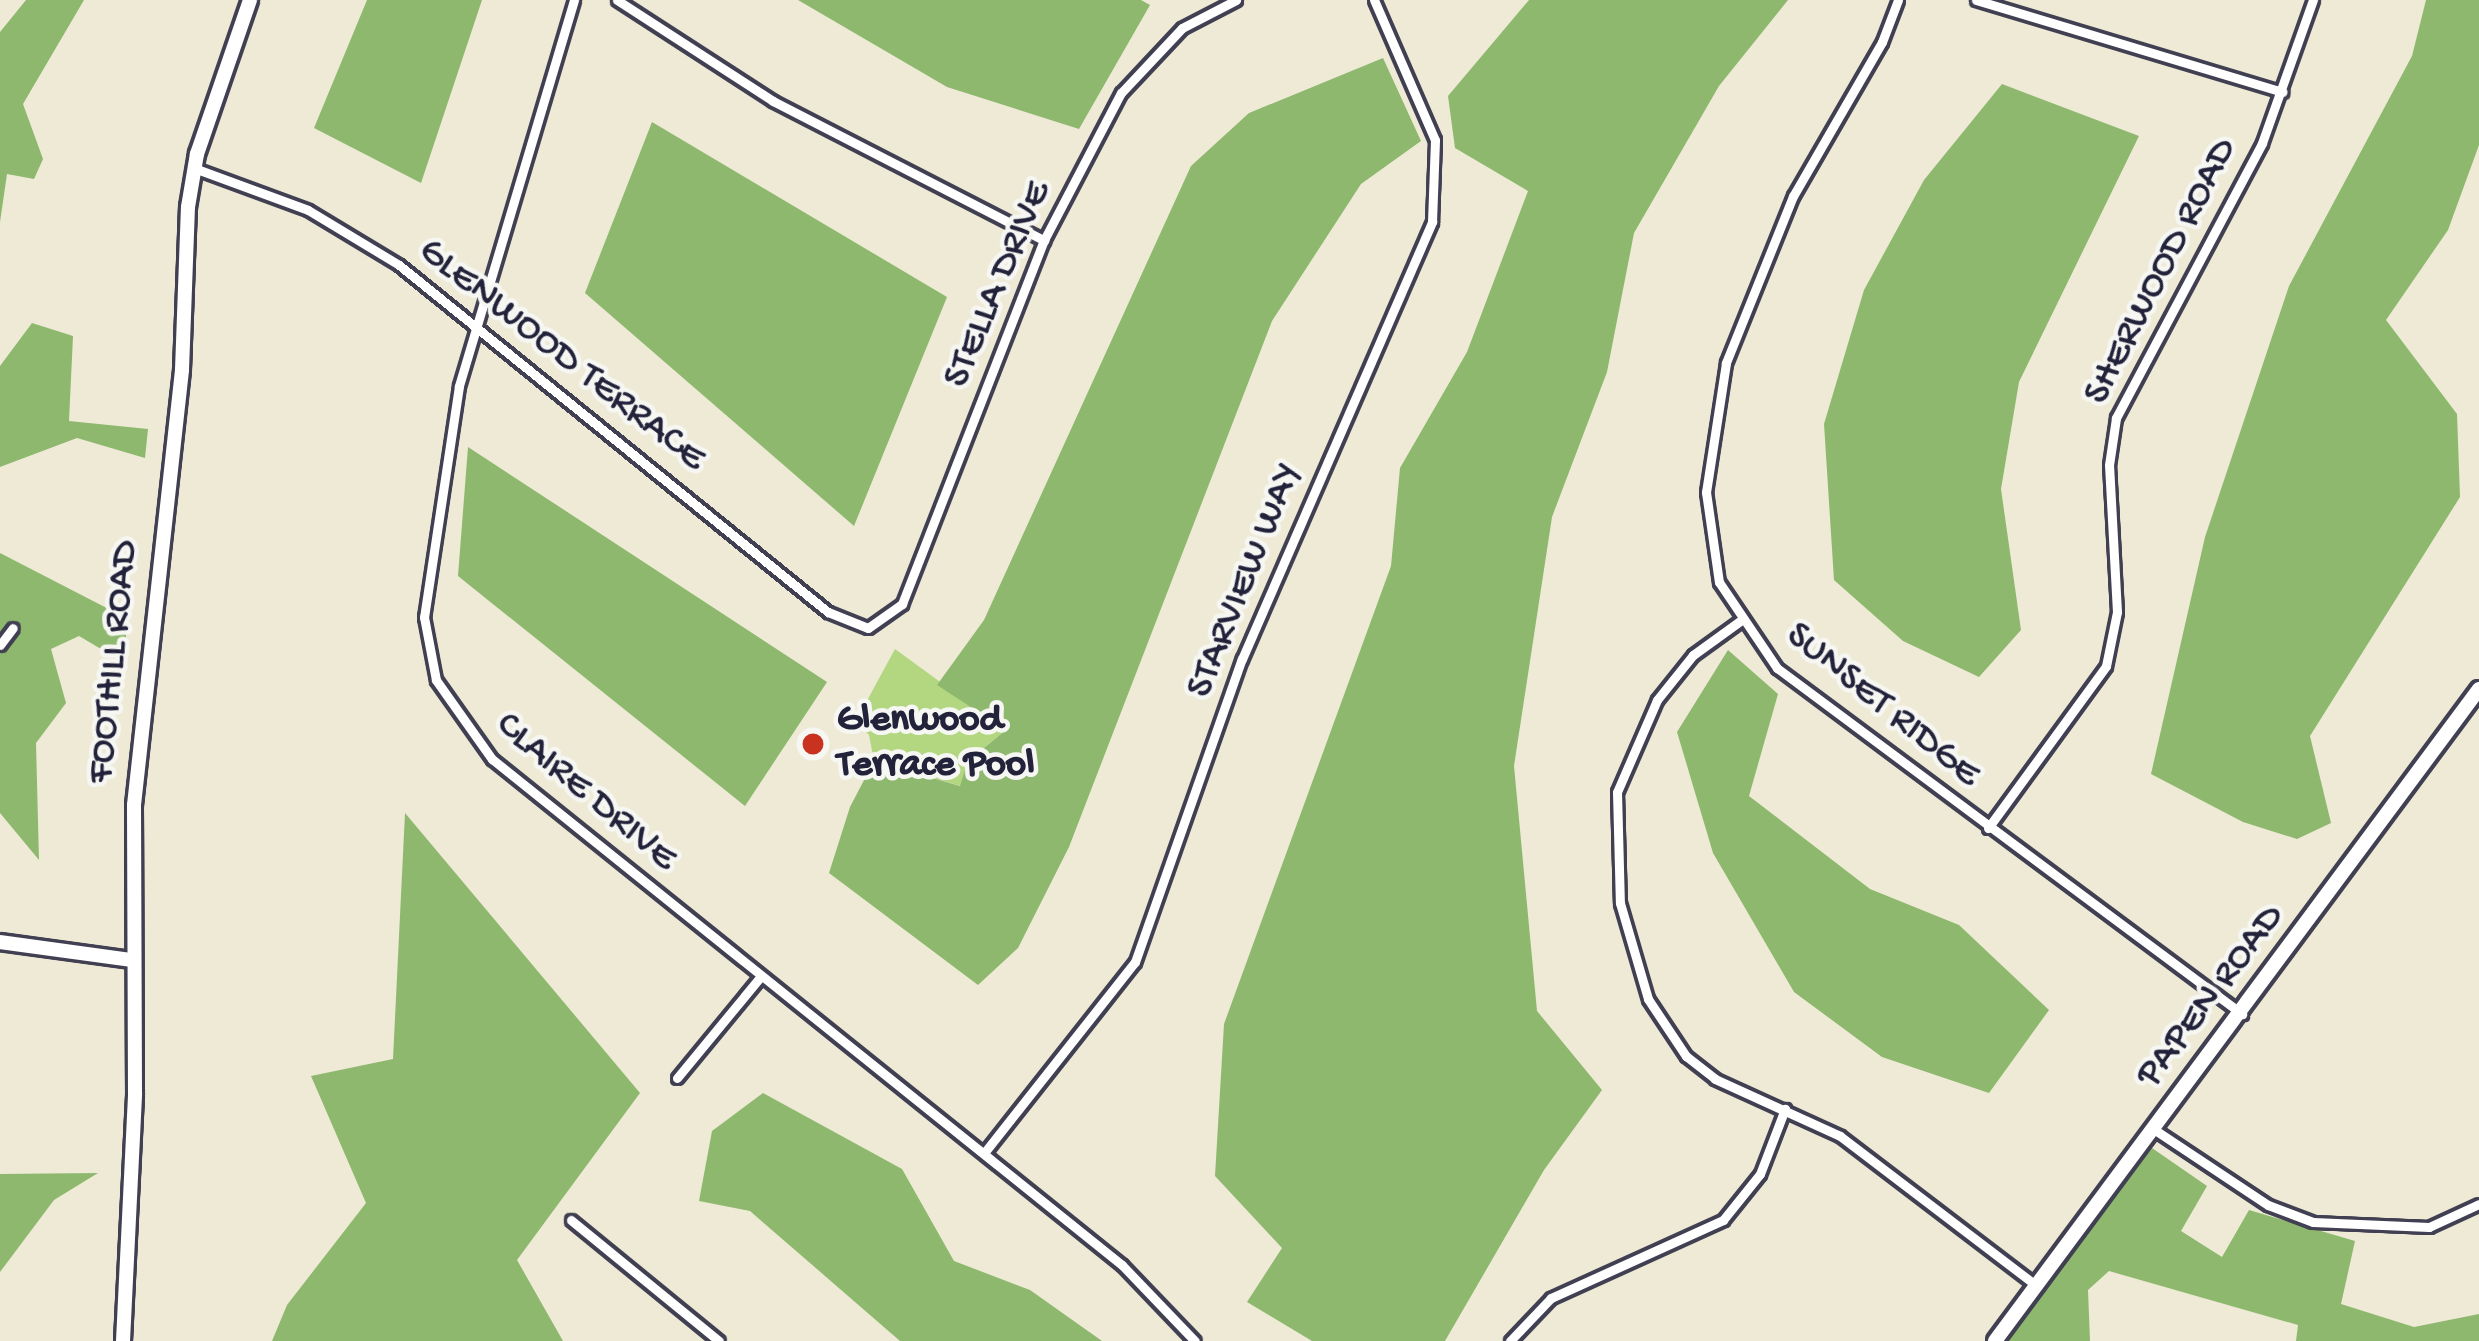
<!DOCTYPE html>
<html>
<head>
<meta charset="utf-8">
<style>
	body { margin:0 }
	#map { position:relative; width:2479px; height:1341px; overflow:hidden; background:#eeead6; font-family:"Gochi Hand",sans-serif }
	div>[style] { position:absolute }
	.green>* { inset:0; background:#b2d780 }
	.forest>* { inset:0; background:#8db86e }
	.roads { filter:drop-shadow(3px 0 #414052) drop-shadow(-3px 0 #414052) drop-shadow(0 3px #414052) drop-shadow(0 -3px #414052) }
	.street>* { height:9px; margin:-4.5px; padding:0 4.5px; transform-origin:4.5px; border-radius:4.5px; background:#fff }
	.secondary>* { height:14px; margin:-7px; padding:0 7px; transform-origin:7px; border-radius:7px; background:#fff }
	.dots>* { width:33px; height:33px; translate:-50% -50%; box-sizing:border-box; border:6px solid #f6f6f2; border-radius:50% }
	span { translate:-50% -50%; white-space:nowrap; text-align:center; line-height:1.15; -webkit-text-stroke:9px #f6f6f2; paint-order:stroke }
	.street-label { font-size:39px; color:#22223b }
	.poi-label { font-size:39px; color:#22223b; font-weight:700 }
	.left { translate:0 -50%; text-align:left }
</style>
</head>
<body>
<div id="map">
	<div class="green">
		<div style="clip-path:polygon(895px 649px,1006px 730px,968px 761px,961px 786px,874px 761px,869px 735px,856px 721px)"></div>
	</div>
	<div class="forest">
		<div style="clip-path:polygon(26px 0,84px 0,23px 104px,43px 159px,34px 179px,7px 174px,0 222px,0 32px)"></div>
		<div style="clip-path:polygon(367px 0,482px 0,421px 183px,314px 128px)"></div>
		<div style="clip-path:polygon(798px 0,1141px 0,1150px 5px,1079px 129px,947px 87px)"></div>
		<div style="clip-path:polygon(1529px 0,1788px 0,1719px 86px,1634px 233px,1607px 372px,1552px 517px,1514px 766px,1537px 1011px,1602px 1090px,1544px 1170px,1445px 1341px,1312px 1341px,1247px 1302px,1282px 1248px,1215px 1176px,1224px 1024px,1391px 566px,1400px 468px,1467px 352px,1528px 191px,1455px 148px,1448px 96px)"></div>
		<div style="clip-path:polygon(2426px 0,2479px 0,2479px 145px,2448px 230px,2386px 320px,2457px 414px,2460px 497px,2310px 736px,2331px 823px,2297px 839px,2243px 822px,2151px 774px,2205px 537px,2289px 286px,2412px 56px)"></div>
		<div style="clip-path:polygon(1383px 58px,1421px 141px,1361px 184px,1272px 321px,1069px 847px,1018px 948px,978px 985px,829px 873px,850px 807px,874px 761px,960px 786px,968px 761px,1006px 730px,937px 685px,984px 620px,1191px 166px,1249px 113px)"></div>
		<div style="clip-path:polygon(2002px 84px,2139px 136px,2019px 382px,2001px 489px,2021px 630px,1979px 677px,1903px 641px,1834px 580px,1824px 424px,1864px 290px,1924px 180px)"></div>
		<div style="clip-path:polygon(652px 122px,947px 297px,854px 526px,585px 293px)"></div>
		<div style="clip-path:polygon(32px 323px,73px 336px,69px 421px,148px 429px,145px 458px,77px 438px,0 467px,0 366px)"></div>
		<div style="clip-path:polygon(468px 447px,827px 682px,745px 806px,458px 576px)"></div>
		<div style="clip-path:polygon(0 553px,128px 619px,123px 662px,79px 636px,51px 649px,66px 703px,36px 743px,39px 860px,0 813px)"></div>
		<div style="clip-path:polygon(1728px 650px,1778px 694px,1749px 796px,1870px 889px,1959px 925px,2049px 1010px,1989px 1093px,1882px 1057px,1794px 992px,1713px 853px,1677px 732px)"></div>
		<div style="clip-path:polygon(405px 813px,640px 1093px,517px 1260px,563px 1341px,272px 1341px,287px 1305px,366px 1203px,311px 1076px,393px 1059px)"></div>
		<div style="clip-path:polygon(763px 1093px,902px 1169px,954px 1261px,1030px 1290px,1102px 1341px,900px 1341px,750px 1211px,699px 1201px,712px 1131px)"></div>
		<div style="clip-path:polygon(2152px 1148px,2207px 1186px,2181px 1231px,2222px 1257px,2249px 1210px,2355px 1241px,2341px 1304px,2414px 1327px,2479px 1314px,2479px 1341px,2296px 1341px,2298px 1325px,2109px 1271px,2088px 1290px,2090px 1341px,2004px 1341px)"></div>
		<div style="clip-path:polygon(98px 1173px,54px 1200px,0 1272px,0 1174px)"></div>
	</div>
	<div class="roads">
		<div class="street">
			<div style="left:574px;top:0;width:403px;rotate:106.6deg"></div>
			<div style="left:459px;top:386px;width:234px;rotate:98.6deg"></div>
			<div style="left:424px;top:617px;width:64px;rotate:79.2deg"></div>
			<div style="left:436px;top:680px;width:97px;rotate:54.7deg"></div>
			<div style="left:492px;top:759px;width:808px;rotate:38.77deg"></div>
			<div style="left:1122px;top:1265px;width:105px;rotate:46.2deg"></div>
			<div style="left:617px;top:0;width:186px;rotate:32.9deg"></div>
			<div style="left:773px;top:101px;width:305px;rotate:27.2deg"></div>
			<div style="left:1898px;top:0;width:45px;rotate:110.9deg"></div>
			<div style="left:1882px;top:42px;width:178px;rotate:120deg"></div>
			<div style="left:1793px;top:196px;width:180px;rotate:111.9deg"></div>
			<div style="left:1726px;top:363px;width:131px;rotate:98.8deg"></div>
			<div style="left:1706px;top:492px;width:91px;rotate:81.8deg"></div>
			<div style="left:1719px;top:582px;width:104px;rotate:56deg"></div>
			<div style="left:1777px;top:668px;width:580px;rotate:36.65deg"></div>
			<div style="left:1976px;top:0;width:320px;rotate:16.7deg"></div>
			<div style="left:194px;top:168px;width:121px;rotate:20.2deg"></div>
			<div style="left:308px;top:210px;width:106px;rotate:31.1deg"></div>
			<div style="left:399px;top:265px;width:552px;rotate:38.97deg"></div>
			<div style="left:828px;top:612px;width:43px;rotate:21.8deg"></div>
			<div style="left:868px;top:628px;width:42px;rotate:-35.2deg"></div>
			<div style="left:902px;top:604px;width:391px;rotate:-68.7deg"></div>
			<div style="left:1044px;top:240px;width:166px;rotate:-62.4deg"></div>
			<div style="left:1121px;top:93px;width:89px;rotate:-46.8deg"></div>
			<div style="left:1182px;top:28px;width:61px;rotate:-27.4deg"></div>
			<div style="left:1740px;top:621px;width:58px;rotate:144.1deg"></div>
			<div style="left:1693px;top:655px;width:58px;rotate:128.7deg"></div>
			<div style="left:1657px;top:700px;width:100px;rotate:113.5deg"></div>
			<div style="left:1617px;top:792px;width:111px;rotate:88.5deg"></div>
			<div style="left:1620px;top:903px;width:100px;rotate:73.7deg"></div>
			<div style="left:1648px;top:999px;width:69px;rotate:56.3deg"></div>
			<div style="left:1686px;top:1056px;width:37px;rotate:38deg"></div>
			<div style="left:1715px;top:1079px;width:137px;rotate:24.5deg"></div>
			<div style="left:1840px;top:1136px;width:248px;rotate:37.3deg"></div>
			<div style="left:0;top:645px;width:21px;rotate:-53deg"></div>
			<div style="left:1988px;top:828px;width:200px;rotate:-53.9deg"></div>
			<div style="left:2106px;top:666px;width:55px;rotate:-78.5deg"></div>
			<div style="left:2117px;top:612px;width:147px;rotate:-93.1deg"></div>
			<div style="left:2109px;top:465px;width:48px;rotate:-81.5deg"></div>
			<div style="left:2116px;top:418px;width:311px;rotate:-62deg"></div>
			<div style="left:2262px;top:143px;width:152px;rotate:-70.4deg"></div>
			<div style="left:677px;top:1078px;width:132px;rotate:-50.5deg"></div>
			<div style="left:2155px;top:1130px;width:136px;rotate:33.6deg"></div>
			<div style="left:2268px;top:1205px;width:48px;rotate:20.7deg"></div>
			<div style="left:2313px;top:1222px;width:116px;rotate:2.5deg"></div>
			<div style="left:2429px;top:1227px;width:55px;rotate:-24.7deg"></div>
			<div style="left:984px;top:1153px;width:243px;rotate:-51.7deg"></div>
			<div style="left:1135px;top:962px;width:321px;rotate:-70.6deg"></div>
			<div style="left:1242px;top:659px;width:477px;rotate:-66.5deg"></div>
			<div style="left:1432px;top:222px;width:82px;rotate:-87.9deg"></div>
			<div style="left:1435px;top:140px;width:153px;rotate:-113.5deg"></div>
			<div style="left:571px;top:1220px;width:191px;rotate:39.3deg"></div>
			<div style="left:1510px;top:1341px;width:59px;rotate:-46.4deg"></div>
			<div style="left:1551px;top:1298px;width:189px;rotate:-24.4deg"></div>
			<div style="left:1723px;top:1220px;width:59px;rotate:-51.2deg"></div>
			<div style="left:1760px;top:1174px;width:70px;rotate:-69deg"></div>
		</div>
		<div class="secondary">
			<div style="left:0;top:942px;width:132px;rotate:7.8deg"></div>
			<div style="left:123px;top:1341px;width:248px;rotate:-87.2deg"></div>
			<div style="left:135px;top:1093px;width:288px;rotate:-90.2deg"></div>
			<div style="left:134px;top:805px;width:438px;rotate:-83.7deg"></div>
			<div style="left:182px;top:370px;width:163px;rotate:-87.9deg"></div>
			<div style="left:188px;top:207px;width:54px;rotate:-80.4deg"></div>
			<div style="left:197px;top:154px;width:163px;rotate:-71deg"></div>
			<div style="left:1995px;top:1341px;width:812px;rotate:-53.41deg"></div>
		</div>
	</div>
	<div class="dots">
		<div style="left:813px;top:744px;background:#c8321e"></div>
	</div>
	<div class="street-label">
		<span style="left:2162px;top:272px;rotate:-63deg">SHERWOOD ROAD</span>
		<span style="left:999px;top:285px;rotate:-67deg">STELLA DRIVE</span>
		<span style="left:561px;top:356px;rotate:38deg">GLENWOOD TERRACE</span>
		<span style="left:1246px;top:581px;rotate:-68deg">STARVIEW WAY</span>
		<span style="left:115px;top:662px;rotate:-84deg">FOOTHILL ROAD</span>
		<span style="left:1882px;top:706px;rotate:39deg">SUNSET RIDGE</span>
		<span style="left:585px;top:793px;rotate:40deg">CLAIRE DRIVE</span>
		<span style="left:2212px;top:997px;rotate:-53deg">PAPEN ROAD</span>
	</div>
	<div class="poi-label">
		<span class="left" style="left:837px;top:744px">Glenwood<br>Terrace Pool</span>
	</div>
</div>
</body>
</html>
